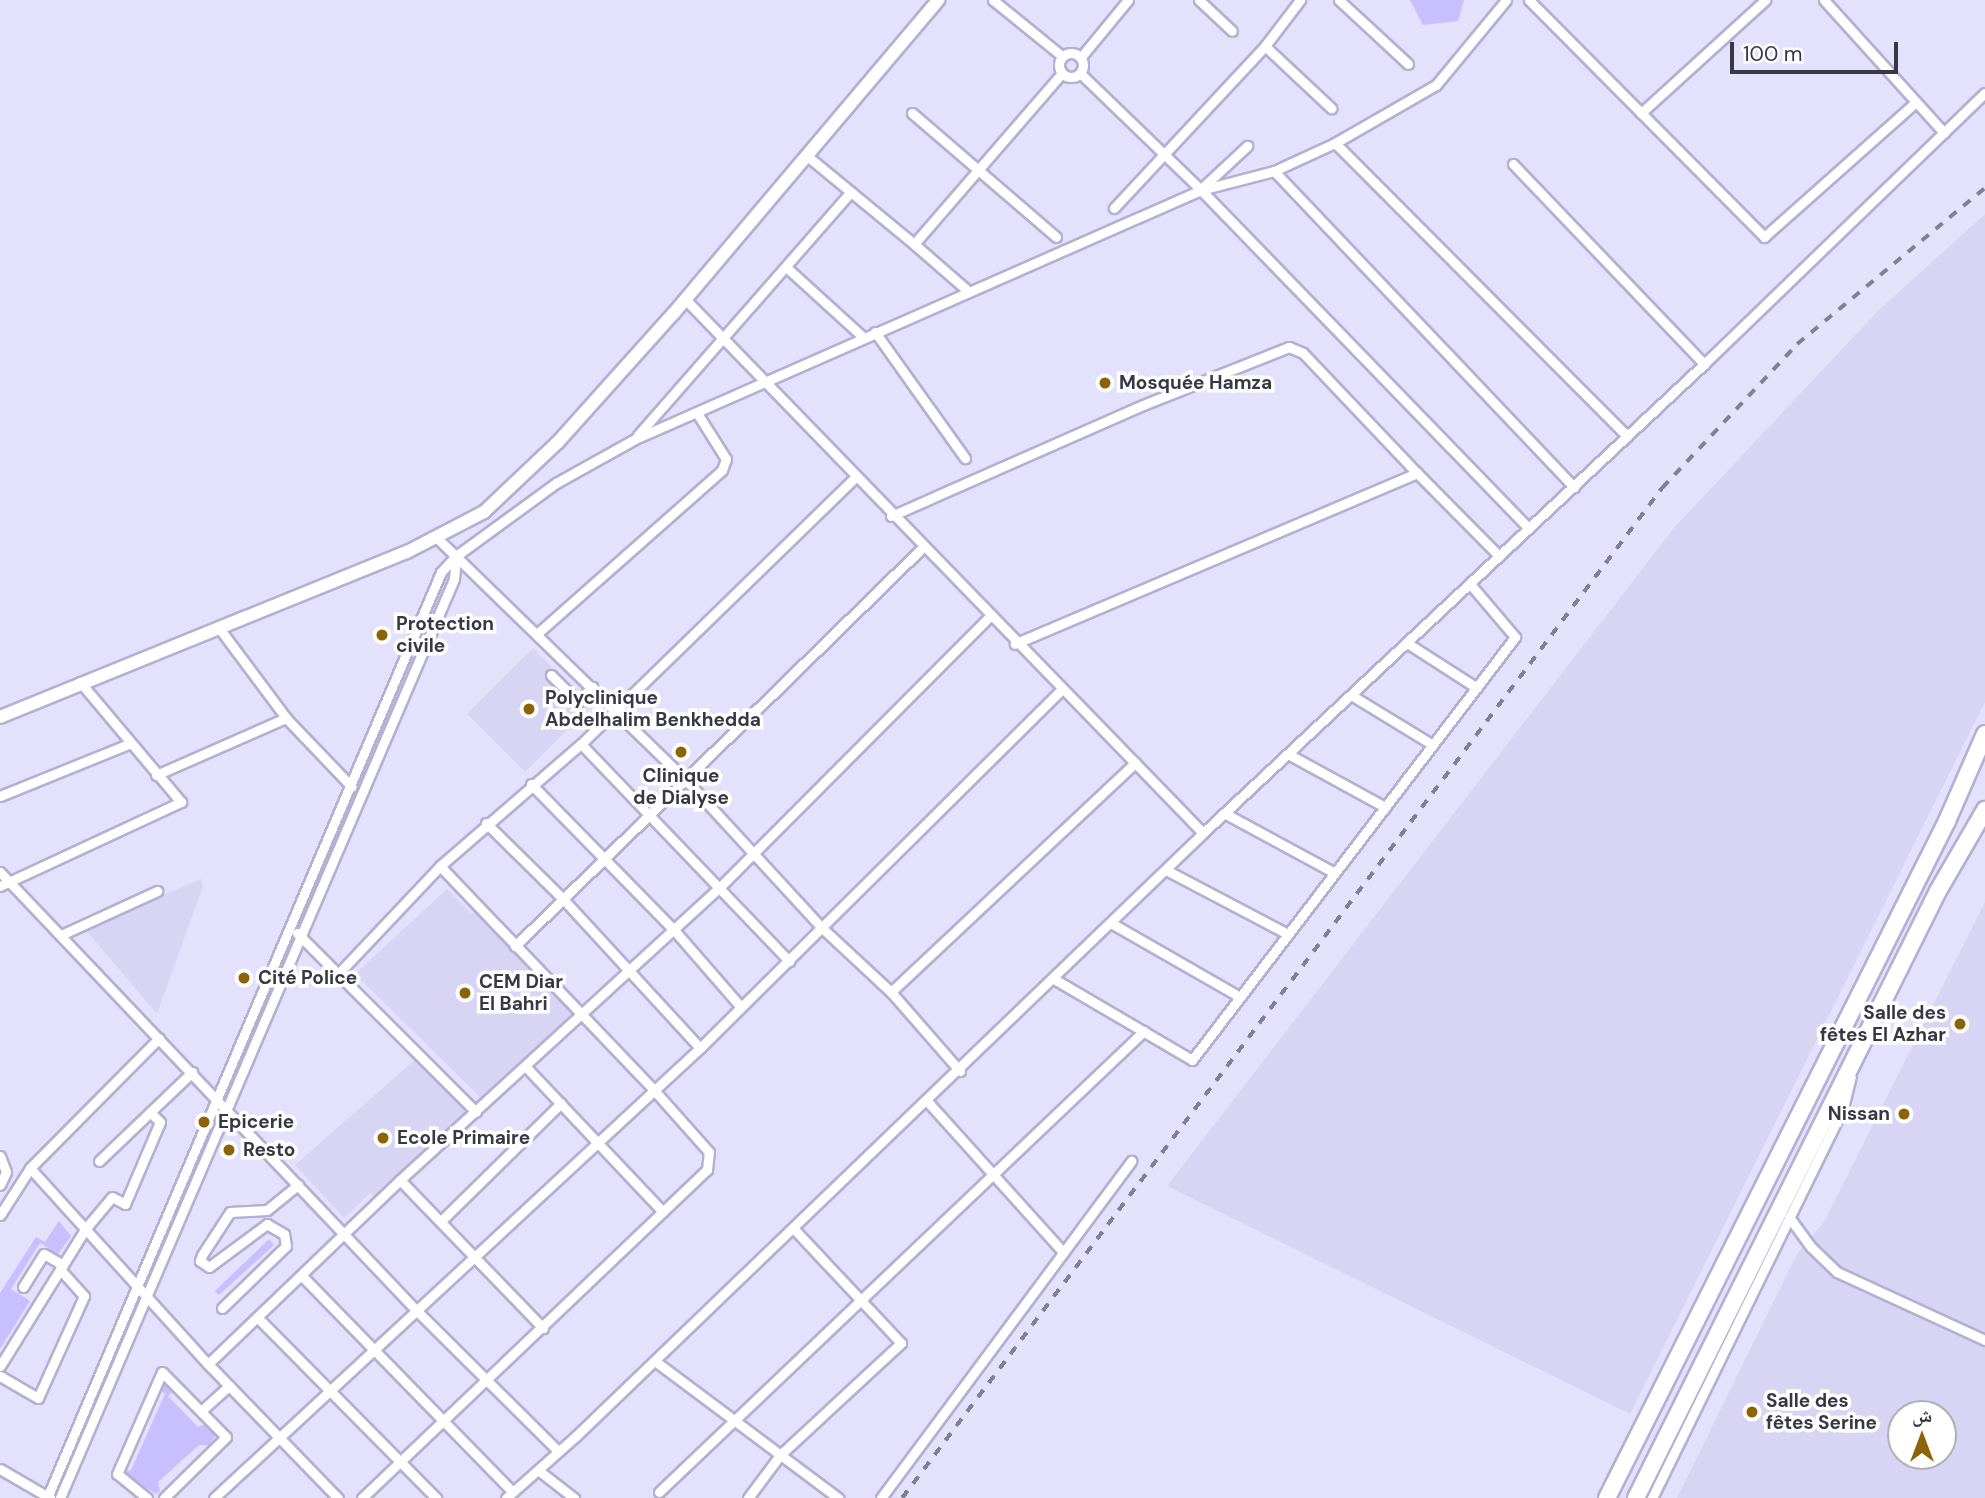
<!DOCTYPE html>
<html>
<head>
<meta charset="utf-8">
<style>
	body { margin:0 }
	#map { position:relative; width:1985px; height:1498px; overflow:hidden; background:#e4e1fd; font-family:"DM Sans","Noto Naskh Arabic",sans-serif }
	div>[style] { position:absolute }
	.built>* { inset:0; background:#d7d4f4; transform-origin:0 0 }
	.green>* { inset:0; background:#c7bfff }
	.roads { filter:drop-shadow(2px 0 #b4b0d2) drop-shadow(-2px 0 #b4b0d2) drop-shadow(0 2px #b4b0d2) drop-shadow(0 -2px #b4b0d2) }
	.street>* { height:9px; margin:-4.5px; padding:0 4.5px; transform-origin:4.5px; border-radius:4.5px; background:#fff }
	.street>.ring { margin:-4.5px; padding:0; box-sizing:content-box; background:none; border:9px solid #fff; border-radius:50% }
	.secondary>* { height:12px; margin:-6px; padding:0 6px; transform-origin:6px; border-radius:6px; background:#fff }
	.highway>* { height:16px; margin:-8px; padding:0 8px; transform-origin:8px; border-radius:8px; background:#fff }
	.rail>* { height:3.5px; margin-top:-1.75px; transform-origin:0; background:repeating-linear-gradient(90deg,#817f93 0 9px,transparent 0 18px) }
	.dots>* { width:19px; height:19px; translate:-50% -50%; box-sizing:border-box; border:4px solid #fff; border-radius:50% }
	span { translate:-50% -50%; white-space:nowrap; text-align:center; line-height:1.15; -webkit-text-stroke:7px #fff; paint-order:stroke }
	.poi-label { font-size:19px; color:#383744; font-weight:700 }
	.left { translate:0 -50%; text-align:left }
	.right { translate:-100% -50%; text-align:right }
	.north { position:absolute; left:1887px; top:1400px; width:70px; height:70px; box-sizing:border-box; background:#fff; border:2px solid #afafb4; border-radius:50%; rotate:0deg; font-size:19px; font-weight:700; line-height:28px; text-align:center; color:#383744 }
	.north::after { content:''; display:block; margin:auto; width:24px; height:32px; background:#8c6305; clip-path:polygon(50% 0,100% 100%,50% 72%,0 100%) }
	.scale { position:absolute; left:1730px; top:42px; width:168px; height:32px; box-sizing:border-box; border:4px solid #383744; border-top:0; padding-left:9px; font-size:21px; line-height:24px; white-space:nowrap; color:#383744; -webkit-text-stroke:5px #fff; paint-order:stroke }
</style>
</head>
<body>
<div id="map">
	<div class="built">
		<div style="clip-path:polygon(1985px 214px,1985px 702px,1630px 1414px,1167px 1186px,1673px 529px,1879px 310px)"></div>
		<div style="left:533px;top:648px;width:82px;height:93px;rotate:45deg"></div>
		<div style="clip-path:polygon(201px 879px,203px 886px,157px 1014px,85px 929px)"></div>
		<div style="clip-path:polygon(447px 889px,472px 914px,478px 909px,574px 1011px,484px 1101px,355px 974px)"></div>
		<div style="clip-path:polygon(evenodd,1985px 902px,1985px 1498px,1677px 1498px,1797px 1254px,1824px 1222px,1985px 902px,1901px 1414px,1943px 1414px,1943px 1456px,1901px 1456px,1901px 1414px)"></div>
		<div style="clip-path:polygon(416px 1059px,468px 1111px,376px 1199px,370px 1193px,344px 1218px,295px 1165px)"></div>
	</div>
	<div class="green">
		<div style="clip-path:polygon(1410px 0,1464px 0,1458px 21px,1423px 25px)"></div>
		<div style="clip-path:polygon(59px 1221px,71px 1236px,58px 1254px,40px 1243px,11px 1289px,30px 1301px,0 1349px,0 1293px,36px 1237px,45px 1242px)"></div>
		<div style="clip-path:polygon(269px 1239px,274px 1245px,219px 1295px,215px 1291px)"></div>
		<div style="clip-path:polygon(162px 1381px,174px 1391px,168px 1396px,198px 1427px,204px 1424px,216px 1435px,209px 1445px,199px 1445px,158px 1482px,160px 1491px,156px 1494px,122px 1472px,131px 1470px,165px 1394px,159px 1389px)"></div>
	</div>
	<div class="roads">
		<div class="street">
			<div style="left:993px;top:0;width:89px;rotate:39.1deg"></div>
			<div style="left:1199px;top:0;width:45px;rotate:43.2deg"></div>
			<div style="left:1339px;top:0;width:94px;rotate:42.8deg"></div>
			<div style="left:1529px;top:0;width:334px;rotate:45.2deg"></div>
			<div style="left:1764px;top:237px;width:203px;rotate:-41.6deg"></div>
			<div style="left:1824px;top:0;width:179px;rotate:47.9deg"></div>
			<div style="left:1265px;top:46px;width:91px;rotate:43.2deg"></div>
			<div class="ring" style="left:1059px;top:53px;width:15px;height:15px"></div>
			<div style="left:1081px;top:57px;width:74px;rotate:-50.5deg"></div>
			<div style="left:1081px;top:74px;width:167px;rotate:44deg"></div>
			<div style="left:1201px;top:190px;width:470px;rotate:45.9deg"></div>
			<div style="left:912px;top:113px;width:190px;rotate:40.7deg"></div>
			<div style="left:1641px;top:113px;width:168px;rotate:-42.3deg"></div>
			<div style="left:1335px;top:143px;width:414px;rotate:45.1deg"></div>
			<div style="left:806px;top:155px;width:140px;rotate:39.5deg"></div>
			<div style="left:914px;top:244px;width:226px;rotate:-49.1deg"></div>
			<div style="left:1513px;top:164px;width:277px;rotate:46.3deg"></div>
			<div style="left:1274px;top:171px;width:436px;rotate:46.5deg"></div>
			<div style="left:1202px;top:188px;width:62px;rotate:-43deg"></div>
			<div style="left:1114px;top:208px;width:221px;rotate:-47deg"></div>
			<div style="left:1265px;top:46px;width:58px;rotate:-52.7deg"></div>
			<div style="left:914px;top:244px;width:72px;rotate:41deg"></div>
			<div style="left:786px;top:267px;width:104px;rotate:42.3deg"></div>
			<div style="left:685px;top:299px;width:744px;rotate:45.87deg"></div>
			<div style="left:875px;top:332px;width:155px;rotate:54.5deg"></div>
			<div style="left:638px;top:435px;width:323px;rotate:-48.8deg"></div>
			<div style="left:1417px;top:473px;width:117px;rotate:45.3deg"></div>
			<div style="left:891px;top:516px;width:275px;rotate:-23.8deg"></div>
			<div style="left:1143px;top:405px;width:157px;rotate:-21.7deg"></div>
			<div style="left:1289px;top:347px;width:15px;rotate:23deg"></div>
			<div style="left:1303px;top:353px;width:166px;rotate:46.5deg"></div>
			<div style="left:1417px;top:473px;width:437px;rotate:157deg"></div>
			<div style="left:437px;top:538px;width:346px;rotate:44.2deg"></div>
			<div style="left:685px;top:779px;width:201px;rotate:47.4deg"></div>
			<div style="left:821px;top:927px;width:96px;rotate:42.9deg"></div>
			<div style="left:891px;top:992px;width:105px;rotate:48.9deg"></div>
			<div style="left:456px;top:556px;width:124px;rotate:-36.1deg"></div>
			<div style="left:556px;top:483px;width:90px;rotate:-29.1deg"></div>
			<div style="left:635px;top:439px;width:618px;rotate:-23.75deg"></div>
			<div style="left:1201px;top:190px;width:75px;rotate:-14.6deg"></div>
			<div style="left:1274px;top:171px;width:67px;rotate:-24.7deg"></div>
			<div style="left:1335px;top:143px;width:116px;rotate:-29.9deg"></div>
			<div style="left:1436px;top:85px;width:110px;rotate:-50.5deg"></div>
			<div style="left:219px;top:628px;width:112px;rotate:53.3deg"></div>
			<div style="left:286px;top:718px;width:95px;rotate:46.3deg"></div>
			<div style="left:539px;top:632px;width:244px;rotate:-41.5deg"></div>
			<div style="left:722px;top:470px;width:12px;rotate:-70deg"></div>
			<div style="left:726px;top:459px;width:54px;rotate:-122.2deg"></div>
			<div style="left:1407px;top:643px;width:83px;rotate:32.7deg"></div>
			<div style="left:551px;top:675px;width:38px;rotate:45deg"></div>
			<div style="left:578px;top:702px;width:21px;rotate:-47deg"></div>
			<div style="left:1351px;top:695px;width:96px;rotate:31.4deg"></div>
			<div style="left:581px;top:744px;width:301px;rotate:46.2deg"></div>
			<div style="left:1288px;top:754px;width:111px;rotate:28.7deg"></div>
			<div style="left:156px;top:775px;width:142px;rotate:-23.7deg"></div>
			<div style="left:531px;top:784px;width:204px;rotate:45.6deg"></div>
			<div style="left:674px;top:930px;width:102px;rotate:49deg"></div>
			<div style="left:0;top:796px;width:139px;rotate:-22deg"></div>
			<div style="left:1224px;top:813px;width:126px;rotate:28.4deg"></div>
			<div style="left:486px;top:823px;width:110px;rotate:44.6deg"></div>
			<div style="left:564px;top:900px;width:201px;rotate:47.4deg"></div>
			<div style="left:1166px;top:870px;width:138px;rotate:27.7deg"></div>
			<div style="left:0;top:872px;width:604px;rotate:46.48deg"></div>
			<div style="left:416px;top:1310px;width:200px;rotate:44.8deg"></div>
			<div style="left:0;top:886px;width:200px;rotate:-24.9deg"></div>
			<div style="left:181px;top:802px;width:157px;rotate:-130.1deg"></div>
			<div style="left:1111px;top:923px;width:149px;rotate:29.8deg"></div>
			<div style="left:297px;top:933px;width:253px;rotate:45deg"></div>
			<div style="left:61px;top:935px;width:106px;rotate:-24.6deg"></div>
			<div style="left:515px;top:946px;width:569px;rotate:-44.36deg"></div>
			<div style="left:337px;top:975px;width:150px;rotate:-46.6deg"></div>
			<div style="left:1054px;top:979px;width:160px;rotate:30.4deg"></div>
			<div style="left:1192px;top:1060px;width:532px;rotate:-52.63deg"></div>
			<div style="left:1515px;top:637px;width:70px;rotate:-130.3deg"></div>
			<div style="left:891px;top:992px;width:335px;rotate:-43.2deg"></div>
			<div style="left:526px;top:1067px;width:199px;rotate:46.6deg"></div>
			<div style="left:928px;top:1102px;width:202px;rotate:48deg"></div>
			<div style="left:0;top:1156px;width:17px;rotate:69deg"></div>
			<div style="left:6px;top:1172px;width:14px;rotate:115deg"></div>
			<div style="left:99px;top:1161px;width:129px;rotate:-43.7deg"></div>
			<div style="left:30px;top:1168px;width:183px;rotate:-45.2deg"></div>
			<div style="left:400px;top:1180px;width:206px;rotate:46deg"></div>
			<div style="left:0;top:1215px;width:56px;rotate:-57.4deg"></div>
			<div style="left:30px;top:1168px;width:265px;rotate:47.8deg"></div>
			<div style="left:208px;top:1364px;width:187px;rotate:45.9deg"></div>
			<div style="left:1789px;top:1217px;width:37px;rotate:54deg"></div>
			<div style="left:1811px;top:1247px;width:36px;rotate:44deg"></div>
			<div style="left:1837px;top:1272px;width:163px;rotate:24.7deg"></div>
			<div style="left:441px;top:1221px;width:168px;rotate:-44.5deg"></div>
			<div style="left:301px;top:1275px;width:303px;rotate:45.7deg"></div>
			<div style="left:23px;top:1287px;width:39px;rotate:-58deg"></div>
			<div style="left:44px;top:1254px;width:22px;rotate:30deg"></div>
			<div style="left:222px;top:1308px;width:89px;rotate:-44.1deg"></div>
			<div style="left:286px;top:1246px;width:12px;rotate:-99deg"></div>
			<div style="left:284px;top:1234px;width:20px;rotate:-150deg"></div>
			<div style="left:267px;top:1224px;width:72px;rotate:143.4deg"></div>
			<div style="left:209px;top:1267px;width:11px;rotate:-146deg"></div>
			<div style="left:200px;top:1261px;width:6px;rotate:-72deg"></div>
			<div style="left:202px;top:1255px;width:51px;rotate:-56.9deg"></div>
			<div style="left:230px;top:1212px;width:37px;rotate:-3deg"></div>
			<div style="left:267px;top:1210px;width:40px;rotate:-39deg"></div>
			<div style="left:257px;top:1317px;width:255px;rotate:45.3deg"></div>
			<div style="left:655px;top:1361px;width:229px;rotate:36.8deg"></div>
			<div style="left:208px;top:1364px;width:266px;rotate:-43.8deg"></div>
			<div style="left:400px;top:1180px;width:430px;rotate:-42.5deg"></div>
			<div style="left:717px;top:890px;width:385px;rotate:-45.1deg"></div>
			<div style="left:0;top:1366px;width:163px;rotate:-58.1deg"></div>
			<div style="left:86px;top:1228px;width:40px;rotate:-50deg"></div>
			<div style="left:112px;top:1197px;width:15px;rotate:28deg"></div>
			<div style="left:125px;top:1204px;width:89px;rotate:-66.9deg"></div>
			<div style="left:160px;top:1122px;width:14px;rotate:-135deg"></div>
			<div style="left:0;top:1376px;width:44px;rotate:30.1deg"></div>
			<div style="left:38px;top:1398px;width:112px;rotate:-65.7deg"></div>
			<div style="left:84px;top:1296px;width:36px;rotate:-132deg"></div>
			<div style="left:201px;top:1411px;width:38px;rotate:-42deg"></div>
			<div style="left:0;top:1469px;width:58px;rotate:30.1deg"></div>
			<div style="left:538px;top:1470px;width:46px;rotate:37.9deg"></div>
			<div style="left:659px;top:1492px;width:669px;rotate:-43.55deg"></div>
			<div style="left:47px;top:1498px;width:1006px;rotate:-66.95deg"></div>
			<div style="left:441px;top:572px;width:22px;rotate:-47deg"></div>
			<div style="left:456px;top:556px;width:23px;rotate:95deg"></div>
			<div style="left:454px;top:579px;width:1000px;rotate:113.21deg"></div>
			<div style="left:147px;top:1498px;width:38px;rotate:-141deg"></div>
			<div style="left:117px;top:1474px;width:111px;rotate:-66.2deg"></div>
			<div style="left:162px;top:1372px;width:91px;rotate:45.4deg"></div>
			<div style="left:226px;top:1437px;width:87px;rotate:135.5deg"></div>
			<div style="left:214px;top:1498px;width:662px;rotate:-42.8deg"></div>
			<div style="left:700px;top:1048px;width:507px;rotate:-44.76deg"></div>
			<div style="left:362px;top:1498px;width:476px;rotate:-43.6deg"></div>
			<div style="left:707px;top:1170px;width:18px;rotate:-84deg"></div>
			<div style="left:709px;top:1152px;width:83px;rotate:-131.6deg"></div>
			<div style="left:654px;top:1090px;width:310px;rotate:-133.7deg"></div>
			<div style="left:440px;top:866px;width:186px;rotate:-40.9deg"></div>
			<div style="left:581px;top:744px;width:383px;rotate:-44.2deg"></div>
			<div style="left:506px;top:1498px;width:94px;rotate:-41.5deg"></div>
			<div style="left:576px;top:1436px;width:870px;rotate:-43.88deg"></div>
			<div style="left:1203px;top:833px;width:686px;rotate:-43.11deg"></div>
			<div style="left:1704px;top:364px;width:390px;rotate:-44deg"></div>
			<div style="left:748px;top:1498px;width:54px;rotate:-53.3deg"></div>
			<div style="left:780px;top:1455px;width:165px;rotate:-42.8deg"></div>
			<div style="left:901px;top:1343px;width:156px;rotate:-133.2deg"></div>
			<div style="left:881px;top:1498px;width:420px;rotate:-53.4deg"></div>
			<div style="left:1652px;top:1498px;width:434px;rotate:-63.9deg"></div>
			<div style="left:1843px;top:1108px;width:32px;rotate:-76deg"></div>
		</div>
		<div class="secondary">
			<div style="left:0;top:717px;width:439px;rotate:-22.1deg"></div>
			<div style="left:407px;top:552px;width:87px;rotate:-27.5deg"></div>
			<div style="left:484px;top:512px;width:102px;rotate:-43.4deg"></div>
			<div style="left:558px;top:442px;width:172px;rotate:-48.1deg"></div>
			<div style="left:673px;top:314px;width:411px;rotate:-49.8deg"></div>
		</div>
		<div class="highway">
			<div style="left:1607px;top:1498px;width:758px;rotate:-63.33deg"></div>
			<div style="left:1947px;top:821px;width:95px;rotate:-66.4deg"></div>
			<div style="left:1636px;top:1498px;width:678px;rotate:-63.55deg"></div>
			<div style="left:1938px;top:891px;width:94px;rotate:-59.9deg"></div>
		</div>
	</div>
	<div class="rail">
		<div style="left:902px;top:1498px;width:1264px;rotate:-53.04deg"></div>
		<div style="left:1662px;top:488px;width:197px;rotate:-46.8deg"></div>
		<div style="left:1797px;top:344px;width:244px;rotate:-39.7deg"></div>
	</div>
	<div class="dots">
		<div style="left:1105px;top:383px;background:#8c6305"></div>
		<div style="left:382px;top:635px;background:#8c6305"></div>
		<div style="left:529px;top:709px;background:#8c6305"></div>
		<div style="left:681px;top:752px;background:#8c6305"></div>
		<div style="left:244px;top:978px;background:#8c6305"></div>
		<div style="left:465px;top:993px;background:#8c6305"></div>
		<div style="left:1960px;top:1024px;background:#8c6305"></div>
		<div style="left:1904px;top:1114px;background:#8c6305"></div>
		<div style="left:204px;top:1122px;background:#8c6305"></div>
		<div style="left:383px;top:1138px;background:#8c6305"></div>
		<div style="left:229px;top:1150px;background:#8c6305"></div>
		<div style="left:1752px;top:1412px;background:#8c6305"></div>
	</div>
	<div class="poi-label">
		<span class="left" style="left:1119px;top:383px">Mosquée Hamza</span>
		<span class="left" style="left:396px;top:635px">Protection<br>civile</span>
		<span class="left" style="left:545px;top:709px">Polyclinique<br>Abdelhalim Benkhedda</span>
		<span style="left:681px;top:787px">Clinique<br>de Dialyse</span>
		<span class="left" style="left:258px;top:978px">Cité Police</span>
		<span class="left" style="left:479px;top:993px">CEM Diar<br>El Bahri</span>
		<span class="right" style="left:1946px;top:1024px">Salle des<br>fêtes El Azhar</span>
		<span class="right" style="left:1890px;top:1114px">Nissan</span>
		<span class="left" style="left:218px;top:1122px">Epicerie</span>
		<span class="left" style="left:397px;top:1138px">Ecole Primaire</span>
		<span class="left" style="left:243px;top:1150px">Resto</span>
		<span class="left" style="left:1766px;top:1412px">Salle des<br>fêtes Serine</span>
	</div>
	<div class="north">ش</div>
	<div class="scale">100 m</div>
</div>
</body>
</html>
